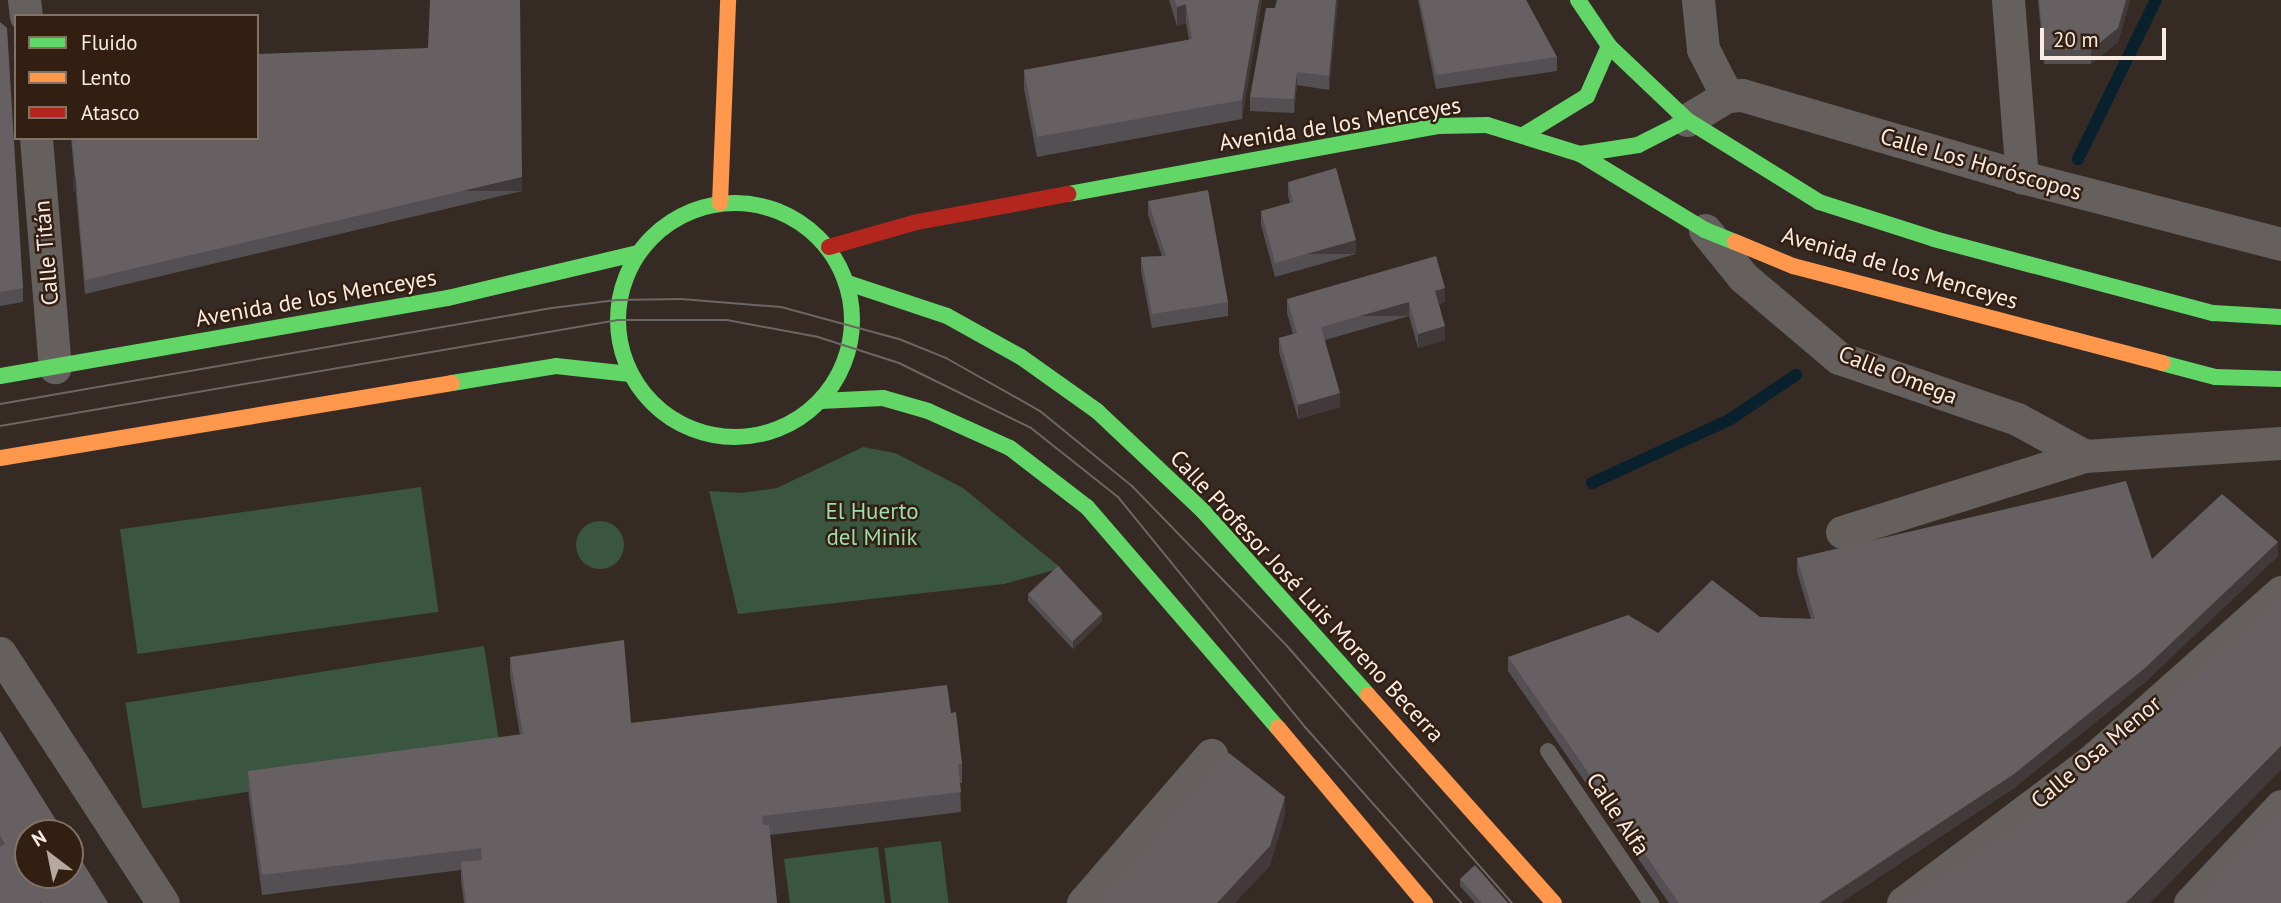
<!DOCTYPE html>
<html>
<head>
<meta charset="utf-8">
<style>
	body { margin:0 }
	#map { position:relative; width:2281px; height:903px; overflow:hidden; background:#362b24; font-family:"PT Sans",sans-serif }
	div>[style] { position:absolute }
	.green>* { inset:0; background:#3a5540; transform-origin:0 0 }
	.round { border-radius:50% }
	.stream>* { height:12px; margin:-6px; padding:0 6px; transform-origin:6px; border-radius:6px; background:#09212c }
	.lane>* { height:16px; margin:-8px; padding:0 8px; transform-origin:8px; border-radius:8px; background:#655f5d }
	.street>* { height:33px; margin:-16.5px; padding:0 16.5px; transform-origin:16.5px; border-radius:16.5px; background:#655f5d }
	.fast>* { height:16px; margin:-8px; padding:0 8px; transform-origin:8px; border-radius:8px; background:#63d668 }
	.fast>.ring { margin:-8px; padding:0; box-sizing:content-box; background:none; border:16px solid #63d668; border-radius:50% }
	.slow>* { height:16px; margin:-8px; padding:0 8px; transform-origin:8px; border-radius:8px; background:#ff974d }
	.jam>* { height:16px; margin:-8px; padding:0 8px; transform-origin:8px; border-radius:8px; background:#b3261e }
	.tram>* { height:2px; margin:-1px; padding:0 1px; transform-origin:1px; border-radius:1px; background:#6c6664 }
	.wall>* { inset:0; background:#544f53 }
	.shaded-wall>* { inset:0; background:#41393a; transform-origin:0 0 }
	.building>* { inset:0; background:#666062; transform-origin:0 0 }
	span { translate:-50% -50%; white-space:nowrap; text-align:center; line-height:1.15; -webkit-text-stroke:5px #331f12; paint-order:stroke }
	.street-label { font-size:23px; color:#f9ebe2 }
	.park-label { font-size:23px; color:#9adfae }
	.legend { position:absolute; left:14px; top:14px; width:245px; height:126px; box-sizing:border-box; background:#331f12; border:2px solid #827165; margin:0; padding:9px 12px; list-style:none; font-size:21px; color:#f9ebe2 }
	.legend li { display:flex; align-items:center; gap:14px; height:35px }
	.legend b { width:35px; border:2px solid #827165 }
	.north { position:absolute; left:14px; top:819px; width:70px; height:70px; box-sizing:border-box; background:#331f12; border:2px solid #827165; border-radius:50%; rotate:328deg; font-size:19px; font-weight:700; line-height:28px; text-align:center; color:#f9ebe2 }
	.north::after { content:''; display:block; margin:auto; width:24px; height:32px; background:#b5a8a0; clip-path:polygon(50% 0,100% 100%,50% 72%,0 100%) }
	.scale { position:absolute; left:2040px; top:28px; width:126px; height:32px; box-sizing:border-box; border:4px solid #f9ebe2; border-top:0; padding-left:9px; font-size:21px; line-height:24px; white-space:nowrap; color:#f9ebe2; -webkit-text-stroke:5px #331f12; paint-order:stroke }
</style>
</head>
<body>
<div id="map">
	<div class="green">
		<div style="clip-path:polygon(863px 447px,895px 453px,963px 488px,1061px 568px,1004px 584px,738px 614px,709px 491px,742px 493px,777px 488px)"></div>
		<div style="left:421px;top:487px;width:126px;height:304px;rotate:82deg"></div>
		<div class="round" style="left:576px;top:521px;width:48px;height:48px"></div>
		<div style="left:484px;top:646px;width:107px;height:363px;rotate:81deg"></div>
		<div style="left:941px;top:841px;width:63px;height:57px;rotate:83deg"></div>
		<div style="clip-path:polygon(878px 847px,885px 903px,790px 903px,784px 859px)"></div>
	</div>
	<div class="stream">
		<div style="left:2078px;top:159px;width:177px;rotate:-63.9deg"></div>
		<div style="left:1592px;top:483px;width:151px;rotate:-24.7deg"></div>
		<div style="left:1729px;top:420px;width:81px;rotate:-33.9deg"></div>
	</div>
	<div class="lane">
		<div style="left:1548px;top:751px;width:184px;rotate:55.9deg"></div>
	</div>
	<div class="street">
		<div style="left:24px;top:0;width:16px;rotate:83deg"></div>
		<div style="left:1698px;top:0;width:49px;rotate:84.2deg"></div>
		<div style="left:1703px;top:49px;width:53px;rotate:62.9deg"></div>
		<div style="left:2008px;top:0;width:178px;rotate:85.5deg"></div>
		<div style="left:1687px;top:120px;width:47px;rotate:-31deg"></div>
		<div style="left:1727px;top:96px;width:15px;rotate:-4deg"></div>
		<div style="left:1742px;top:95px;width:292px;rotate:16.3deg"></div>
		<div style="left:2022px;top:177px;width:268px;rotate:14.5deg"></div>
		<div style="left:36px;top:138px;width:230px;rotate:85.3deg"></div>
		<div style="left:1705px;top:230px;width:60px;rotate:51deg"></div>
		<div style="left:1743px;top:277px;width:126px;rotate:40.2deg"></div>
		<div style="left:1839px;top:358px;width:188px;rotate:18.9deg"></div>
		<div style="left:2017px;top:419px;width:77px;rotate:28.6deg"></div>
		<div style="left:1842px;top:532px;width:255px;rotate:-17.4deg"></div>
		<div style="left:2085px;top:456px;width:196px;rotate:-3.8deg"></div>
		<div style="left:0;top:653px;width:298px;rotate:56.9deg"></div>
		<div style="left:1083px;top:903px;width:196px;rotate:-49.1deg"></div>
		<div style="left:1903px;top:903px;width:233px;rotate:-37deg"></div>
		<div style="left:2089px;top:763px;width:257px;rotate:-41.7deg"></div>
		<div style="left:2190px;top:903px;width:133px;rotate:-46.8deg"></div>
	</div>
	<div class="fast">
		<div style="left:1578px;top:0;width:55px;rotate:56deg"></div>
		<div style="left:1609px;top:46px;width:108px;rotate:43.5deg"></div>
		<div style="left:1687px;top:120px;width:155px;rotate:31.8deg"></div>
		<div style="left:1819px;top:202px;width:121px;rotate:17.8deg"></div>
		<div style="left:1934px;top:239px;width:289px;rotate:14.9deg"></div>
		<div style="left:2213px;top:313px;width:68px;rotate:3.4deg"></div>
		<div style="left:1525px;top:134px;width:73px;rotate:-31.5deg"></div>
		<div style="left:1587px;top:96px;width:55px;rotate:-66.3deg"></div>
		<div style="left:1580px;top:154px;width:59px;rotate:-8.8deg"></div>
		<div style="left:1638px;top:145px;width:55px;rotate:-27deg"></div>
		<div style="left:1068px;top:194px;width:377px;rotate:-10.4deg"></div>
		<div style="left:1439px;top:126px;width:48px;rotate:-1.2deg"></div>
		<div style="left:1487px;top:125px;width:97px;rotate:17.3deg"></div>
		<div style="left:1580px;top:154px;width:146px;rotate:31.3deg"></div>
		<div style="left:1705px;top:230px;width:32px;rotate:22deg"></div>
		<div class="ring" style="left:618px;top:203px;width:218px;height:218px"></div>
		<div style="left:848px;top:283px;width:104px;rotate:18.4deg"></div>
		<div style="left:947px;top:316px;width:85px;rotate:29deg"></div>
		<div style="left:1021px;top:357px;width:93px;rotate:35.4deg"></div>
		<div style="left:1097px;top:411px;width:146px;rotate:43.3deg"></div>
		<div style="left:1203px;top:511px;width:247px;rotate:48.1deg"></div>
		<div style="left:2162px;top:363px;width:55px;rotate:14.8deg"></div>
		<div style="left:2215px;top:377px;width:66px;rotate:1.7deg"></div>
		<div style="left:0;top:376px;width:455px;rotate:-9.9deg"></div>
		<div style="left:448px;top:298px;width:195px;rotate:-13.3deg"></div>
		<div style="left:452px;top:383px;width:105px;rotate:-9.3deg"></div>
		<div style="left:556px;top:366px;width:74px;rotate:6.2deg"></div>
		<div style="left:821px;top:401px;width:62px;rotate:-2.8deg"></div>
		<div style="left:883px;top:398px;width:47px;rotate:16.1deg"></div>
		<div style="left:928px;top:411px;width:90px;rotate:24.3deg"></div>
		<div style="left:1010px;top:448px;width:97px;rotate:37.5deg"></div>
		<div style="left:1087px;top:507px;width:292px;rotate:49.2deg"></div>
	</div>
	<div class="slow">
		<div style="left:720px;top:203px;width:203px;rotate:-87.7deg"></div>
		<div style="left:1735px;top:242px;width:63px;rotate:22.5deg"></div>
		<div style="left:1793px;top:266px;width:382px;rotate:14.7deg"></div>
		<div style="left:0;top:458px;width:458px;rotate:-9.4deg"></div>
		<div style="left:1368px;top:695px;width:279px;rotate:48.2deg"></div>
		<div style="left:1278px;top:728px;width:229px;rotate:50deg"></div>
	</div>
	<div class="jam">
		<div style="left:829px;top:247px;width:91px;rotate:-15.9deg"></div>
		<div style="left:917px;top:222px;width:154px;rotate:-10.5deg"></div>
	</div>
	<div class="tram">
		<div style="left:0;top:404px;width:560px;rotate:-9.87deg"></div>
		<div style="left:552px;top:308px;width:65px;rotate:-7deg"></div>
		<div style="left:617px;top:300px;width:64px;rotate:-0.9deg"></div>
		<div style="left:681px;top:299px;width:100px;rotate:4.6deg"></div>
		<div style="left:781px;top:307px;width:122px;rotate:15.2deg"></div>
		<div style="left:899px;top:339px;width:51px;rotate:22deg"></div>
		<div style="left:946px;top:358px;width:108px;rotate:29.4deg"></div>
		<div style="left:1040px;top:411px;width:119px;rotate:39.2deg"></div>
		<div style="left:1132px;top:486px;width:223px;rotate:45.9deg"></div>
		<div style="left:1287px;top:646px;width:342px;rotate:48.8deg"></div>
		<div style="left:0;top:426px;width:627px;rotate:-9.73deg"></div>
		<div style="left:618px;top:320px;width:109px"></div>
		<div style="left:727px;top:320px;width:93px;rotate:10.6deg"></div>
		<div style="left:818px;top:337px;width:85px;rotate:17.8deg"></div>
		<div style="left:899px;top:363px;width:147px;rotate:26.2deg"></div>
		<div style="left:1031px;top:428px;width:111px;rotate:38.4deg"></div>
		<div style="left:1118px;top:497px;width:296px;rotate:50.9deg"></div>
		<div style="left:1305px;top:727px;width:235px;rotate:48.4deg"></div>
	</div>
	<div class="wall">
		<div style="clip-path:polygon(1169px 0,1262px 0,1242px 119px,1037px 157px,1024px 89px,1024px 70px,1189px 40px,1186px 23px,1177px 26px)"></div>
		<div style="clip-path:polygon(1277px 0,1338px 0,1329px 90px,1297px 85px,1294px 113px,1250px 111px,1250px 97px)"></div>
		<div style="clip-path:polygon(1418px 0,1526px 0,1557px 57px,1557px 71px,1436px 89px)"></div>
		<div style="clip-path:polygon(2038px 0,2130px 0,2118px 42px,2091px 64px,2044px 64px)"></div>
		<div style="clip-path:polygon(0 22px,23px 288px,23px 302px,0 306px)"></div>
		<div style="clip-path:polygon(428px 48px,522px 191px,85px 294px,71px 138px,257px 138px)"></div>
		<div style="clip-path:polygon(1288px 182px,1356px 254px,1275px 277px,1261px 225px,1261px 211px,1290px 203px,1288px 196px)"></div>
		<div style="clip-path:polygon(1148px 201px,1228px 302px,1228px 316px,1152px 328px,1141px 271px,1141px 257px,1162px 256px,1148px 215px)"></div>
		<div style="clip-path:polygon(1287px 299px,1445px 302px,1439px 304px,1445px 340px,1418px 348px,1409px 316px,1325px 340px,1340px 407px,1298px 419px,1279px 352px,1279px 338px,1293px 334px,1287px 313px)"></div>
		<div style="clip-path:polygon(2278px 556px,2145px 682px,2014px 788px,1840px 903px,1669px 903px,1508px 671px,1508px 657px,1760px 617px,1811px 619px,1797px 572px,1797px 558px,2152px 559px)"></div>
		<div style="clip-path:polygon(1028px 594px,1102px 621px,1073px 649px,1028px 601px)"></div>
		<div style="clip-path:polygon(510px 657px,631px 723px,951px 713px,962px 764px,962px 783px,960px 783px,961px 812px,770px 835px,777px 903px,464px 903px,461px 881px,461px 870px,262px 895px,248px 790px,248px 771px,520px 735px,510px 676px)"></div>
		<div style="clip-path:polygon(0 731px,108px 903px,0 903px)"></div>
		<div style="clip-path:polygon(1460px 879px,1508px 903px,1475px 903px,1460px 886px)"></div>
	</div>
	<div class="shaded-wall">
		<div style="clip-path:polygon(1259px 0,1262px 0,1242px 119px,1242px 100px)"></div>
		<div style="clip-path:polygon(1336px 0,1338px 0,1329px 90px,1329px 76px)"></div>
		<div style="clip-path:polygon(2126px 0,2130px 0,2118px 42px,2091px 64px,2091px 50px)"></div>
		<div style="clip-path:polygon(1186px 4px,1186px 23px,1177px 26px,1177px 7px)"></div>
		<div style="clip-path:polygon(1297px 72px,1297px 85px,1294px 113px,1294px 99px)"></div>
		<div style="left:522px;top:177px;width:14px;height:449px;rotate:90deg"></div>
		<div style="left:1356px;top:240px;width:14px;height:84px;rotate:90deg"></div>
		<div style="clip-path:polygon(1445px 288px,1445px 302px,1435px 305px,1435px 291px)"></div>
		<div style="left:1409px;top:302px;width:14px;height:91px;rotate:90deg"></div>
		<div style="clip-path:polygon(1445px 326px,1445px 340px,1418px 348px,1418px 334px)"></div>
		<div style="clip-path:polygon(1340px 393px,1340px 407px,1298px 419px,1298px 405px)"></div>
		<div style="clip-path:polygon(2278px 542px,2278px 556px,2145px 682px,2014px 788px,1840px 903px,1819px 903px)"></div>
		<div style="clip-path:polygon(1102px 614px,1102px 621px,1073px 649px,1073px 641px)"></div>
		<div style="clip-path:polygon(2281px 746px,2281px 770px,2150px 903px,2126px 903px)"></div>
		<div style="clip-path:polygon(1285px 797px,1285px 816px,1270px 866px,1235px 903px,1217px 903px)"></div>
	</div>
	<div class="building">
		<div style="clip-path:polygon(430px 0,520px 0,522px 177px,85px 280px,72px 138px,257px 138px,257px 54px,428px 48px)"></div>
		<div style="clip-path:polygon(1175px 0,1259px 0,1242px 100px,1037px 137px,1024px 70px,1192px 39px,1186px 4px,1177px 7px)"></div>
		<div style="clip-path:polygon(1277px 0,1336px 0,1329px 76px,1297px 72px,1294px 99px,1250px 97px,1266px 8px,1275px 8px)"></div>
		<div style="clip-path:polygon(1420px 0,1526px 0,1557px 57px,1436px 75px)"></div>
		<div style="clip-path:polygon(2039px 0,2126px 0,2118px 28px,2091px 50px,2044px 50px)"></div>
		<div style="clip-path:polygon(0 22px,7px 28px,23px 288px,0 292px)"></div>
		<div style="clip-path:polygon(1336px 168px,1356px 240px,1275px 263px,1261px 211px,1293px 202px,1288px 182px)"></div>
		<div style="clip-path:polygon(1208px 190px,1228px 302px,1152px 314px,1141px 257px,1166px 256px,1148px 201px)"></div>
		<div style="clip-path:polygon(1436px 256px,1445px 288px,1435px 291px,1445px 326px,1418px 334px,1409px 302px,1321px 327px,1340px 393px,1298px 405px,1279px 338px,1297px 333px,1287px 299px)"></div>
		<div style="clip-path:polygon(2126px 481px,2152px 559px,2222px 494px,2278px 542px,2145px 668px,2014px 774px,1819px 903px,1679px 903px,1508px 657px,1628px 615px,1658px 633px,1712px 580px,1760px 617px,1815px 619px,1797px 558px)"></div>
		<div style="left:1058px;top:566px;width:65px;height:41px;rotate:47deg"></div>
		<div style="clip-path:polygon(2281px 597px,2281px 746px,2126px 903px,1905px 903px,2048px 807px)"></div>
		<div style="clip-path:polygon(624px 640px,631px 723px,947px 685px,951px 713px,956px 712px,962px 764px,958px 764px,961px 792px,762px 816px,763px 825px,769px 825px,777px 903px,466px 903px,461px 862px,482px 860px,481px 848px,262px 875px,248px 771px,523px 734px,510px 657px)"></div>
		<div style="clip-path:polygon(0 731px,64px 833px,28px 833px,28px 875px,70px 875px,70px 842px,108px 903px,43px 903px,42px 901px,39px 903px,0 903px,0 847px,5px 844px,0 835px)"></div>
		<div style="clip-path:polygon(1229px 753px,1285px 797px,1270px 846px,1217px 903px,1099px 903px)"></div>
		<div style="clip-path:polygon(2281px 811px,2281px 903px,2195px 903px)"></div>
		<div style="clip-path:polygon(1475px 865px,1508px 903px,1482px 903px,1460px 879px)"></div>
	</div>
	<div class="street-label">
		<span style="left:1340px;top:124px;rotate:-9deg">Avenida de los Menceyes</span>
		<span style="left:1981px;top:164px;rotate:16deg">Calle Los Horóscopos</span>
		<span style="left:46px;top:253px;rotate:-95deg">Calle Titán</span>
		<span style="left:1900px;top:268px;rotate:16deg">Avenida de los Menceyes</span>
		<span style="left:316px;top:298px;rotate:-10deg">Avenida de los Menceyes</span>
		<span style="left:1898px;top:375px;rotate:21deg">Calle Omega</span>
		<span style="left:1307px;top:596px;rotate:47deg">Calle Profesor José Luis Moreno Becerra</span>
		<span style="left:2096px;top:752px;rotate:-40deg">Calle Osa Menor</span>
		<span style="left:1618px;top:814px;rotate:56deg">Calle Alfa</span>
	</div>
	<div class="park-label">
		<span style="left:872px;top:524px">El Huerto<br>del Minik</span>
	</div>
	<ul class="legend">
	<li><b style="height:9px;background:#63d668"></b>Fluido</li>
	<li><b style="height:9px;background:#ff974d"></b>Lento</li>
	<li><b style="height:9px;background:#b3261e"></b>Atasco</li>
	</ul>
	<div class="north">N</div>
	<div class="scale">20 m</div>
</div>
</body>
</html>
